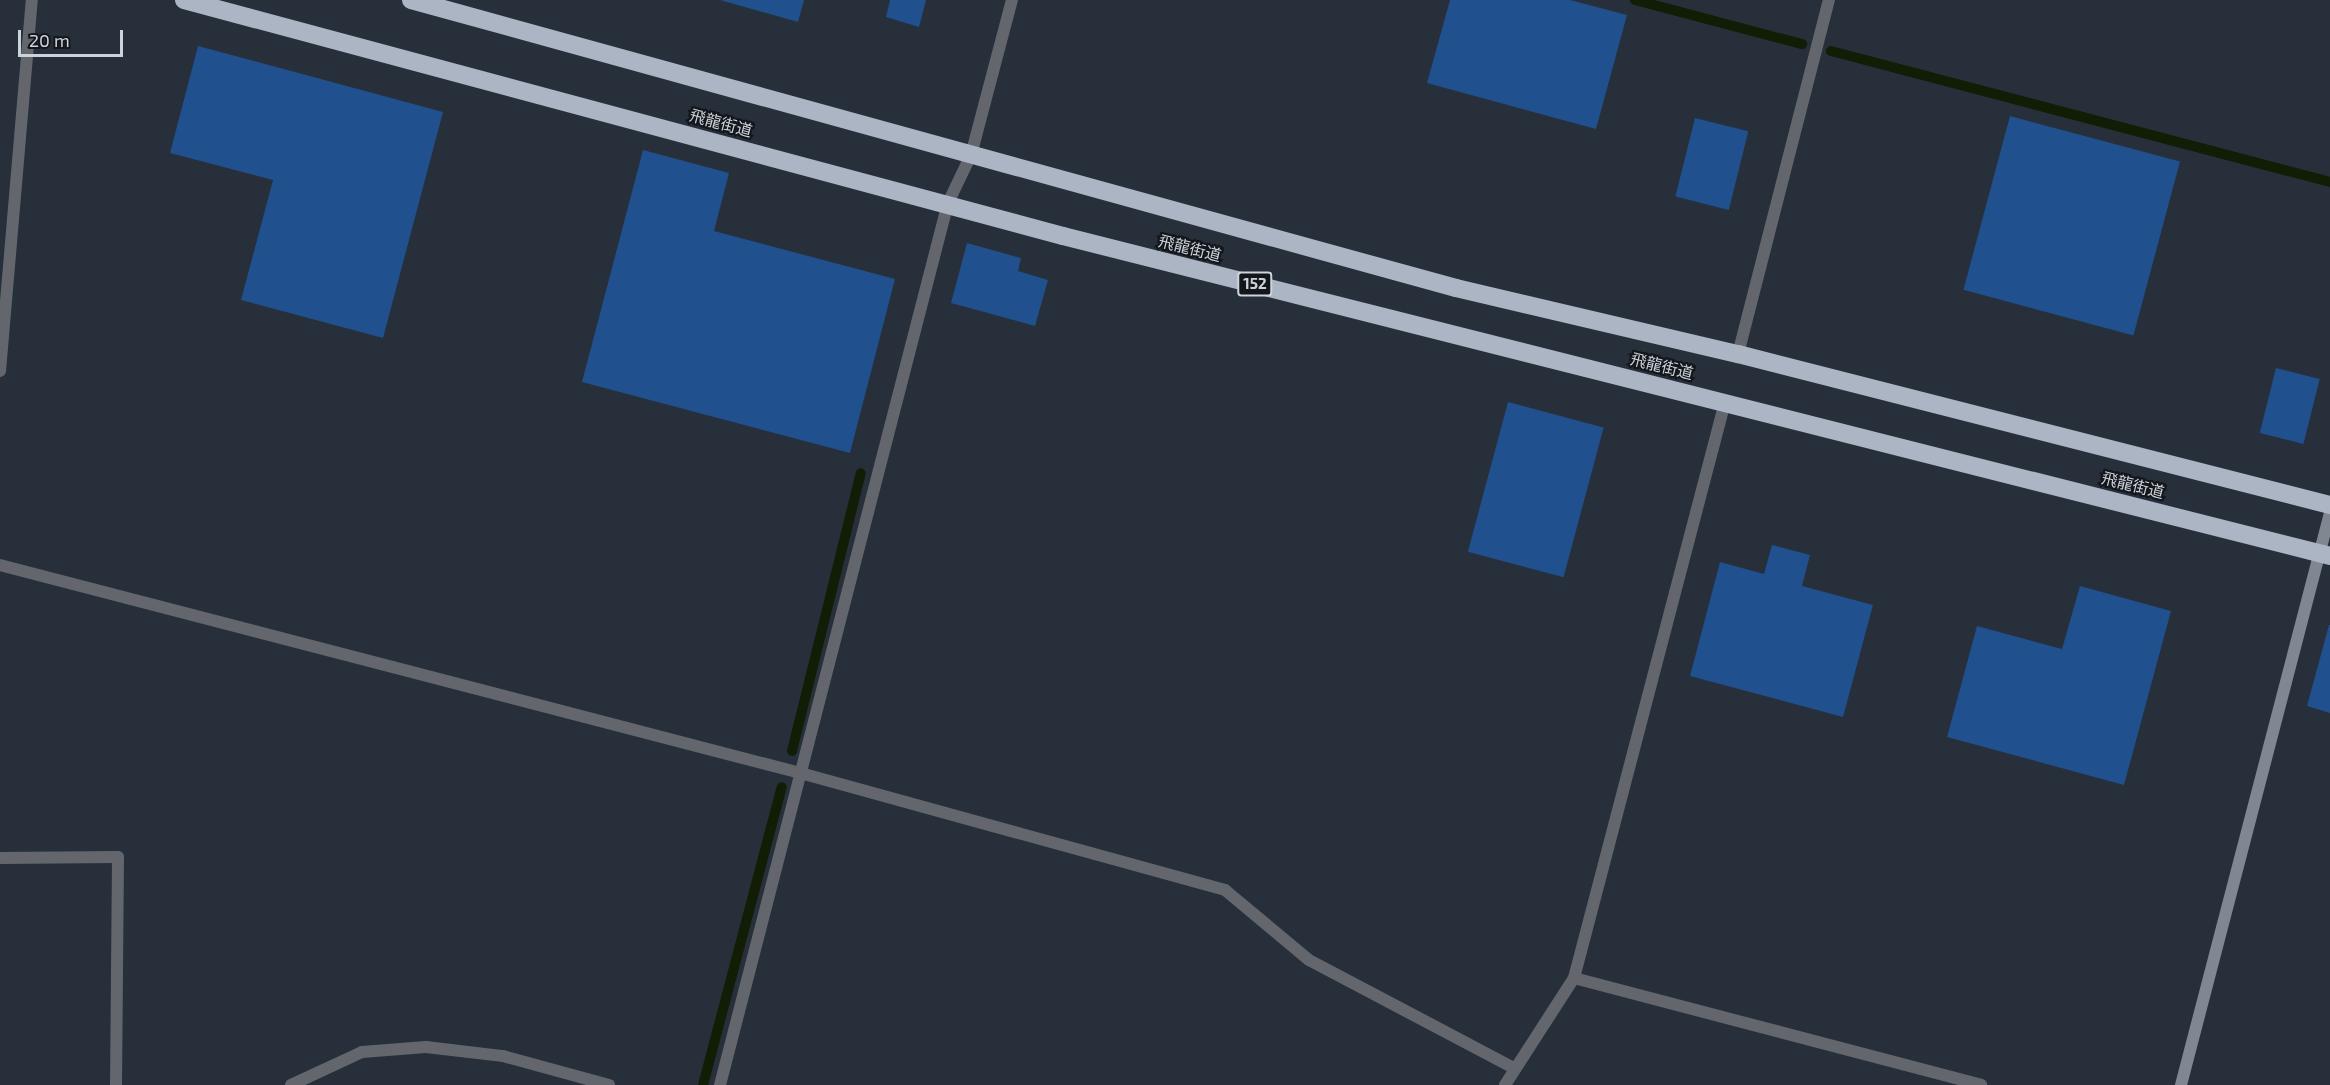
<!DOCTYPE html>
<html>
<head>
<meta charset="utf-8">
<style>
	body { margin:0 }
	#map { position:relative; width:2330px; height:1085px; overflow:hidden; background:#272f3a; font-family:"Exo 2","Noto Sans JP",sans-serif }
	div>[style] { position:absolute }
	.stream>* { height:10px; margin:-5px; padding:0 5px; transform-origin:5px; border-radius:5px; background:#121d05 }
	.building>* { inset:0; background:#20508e; transform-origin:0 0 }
	.street>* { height:12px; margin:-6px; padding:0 6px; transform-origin:6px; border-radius:6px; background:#63676d }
	.secondary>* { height:12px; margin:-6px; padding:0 6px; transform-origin:6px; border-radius:6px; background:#808790 }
	.highway>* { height:18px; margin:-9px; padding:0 9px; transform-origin:9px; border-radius:9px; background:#abb5c3 }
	span { translate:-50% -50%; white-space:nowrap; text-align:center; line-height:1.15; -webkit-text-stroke:4.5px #13171c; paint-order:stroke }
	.shield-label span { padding:2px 4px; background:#13171c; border:2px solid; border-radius:4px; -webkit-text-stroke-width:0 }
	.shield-label { font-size:15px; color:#ced3db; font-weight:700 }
	.street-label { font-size:16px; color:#ced3db }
	.scale { position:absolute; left:18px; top:30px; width:105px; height:27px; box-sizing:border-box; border:3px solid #ced3db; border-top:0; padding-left:8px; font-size:18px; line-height:21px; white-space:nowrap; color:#ced3db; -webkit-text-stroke:4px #13171c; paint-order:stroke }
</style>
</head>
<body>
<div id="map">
	<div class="stream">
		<div style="left:1635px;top:0;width:173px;rotate:14.8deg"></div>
		<div style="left:1831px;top:51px;width:516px;rotate:14.71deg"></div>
		<div style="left:792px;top:751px;width:286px;rotate:-76.1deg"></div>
		<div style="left:703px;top:1085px;width:308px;rotate:-75.2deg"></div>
	</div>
	<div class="building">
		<div style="clip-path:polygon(720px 0,804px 0,798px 22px)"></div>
		<div style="clip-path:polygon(890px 0,926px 0,919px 27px,886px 17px)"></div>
		<div style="clip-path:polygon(1450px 0,1570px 0,1627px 15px,1596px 129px,1427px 83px)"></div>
		<div style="clip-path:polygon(198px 46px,443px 112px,383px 338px,241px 300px,273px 180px,170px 153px)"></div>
		<div style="left:2010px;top:116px;width:176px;height:180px;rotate:15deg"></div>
		<div style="left:1695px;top:118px;width:55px;height:81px;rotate:14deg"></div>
		<div style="clip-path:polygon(643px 150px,729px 173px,714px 231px,895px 279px,850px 453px,582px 382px)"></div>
		<div style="clip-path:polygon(967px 243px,1021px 258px,1018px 271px,1048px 280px,1035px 326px,951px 303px)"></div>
		<div style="left:2276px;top:368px;width:45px;height:67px;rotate:14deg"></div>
		<div style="left:1508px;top:402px;width:99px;height:155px;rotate:15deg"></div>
		<div style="clip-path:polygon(1772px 545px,1810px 555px,1802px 586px,1873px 605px,1843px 717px,1690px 676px,1720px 562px,1764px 574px)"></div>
		<div style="clip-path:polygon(2080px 586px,2171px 611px,2124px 785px,1947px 737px,1977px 626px,2062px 649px)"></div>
		<div style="clip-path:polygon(2329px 625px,2330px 625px,2330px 713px,2307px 706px)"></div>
	</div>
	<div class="street">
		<div style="left:1738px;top:354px;width:366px;rotate:-75.6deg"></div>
		<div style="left:0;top:371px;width:372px;rotate:-85.1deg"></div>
		<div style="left:0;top:565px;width:831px;rotate:14.57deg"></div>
		<div style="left:804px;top:774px;width:437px;rotate:15.4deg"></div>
		<div style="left:1225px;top:890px;width:109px;rotate:39.8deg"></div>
		<div style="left:1309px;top:960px;width:232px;rotate:27.8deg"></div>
		<div style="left:0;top:858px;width:118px;rotate:-0.5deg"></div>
		<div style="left:118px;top:857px;width:228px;rotate:90.5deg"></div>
		<div style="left:1574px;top:978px;width:421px;rotate:14.7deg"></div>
		<div style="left:291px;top:1085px;width:78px;rotate:-24.9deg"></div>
		<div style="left:362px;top:1052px;width:64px;rotate:-4.5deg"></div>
		<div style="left:426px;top:1047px;width:78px;rotate:6.7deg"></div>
		<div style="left:503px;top:1056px;width:110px;rotate:15.3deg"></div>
		<div style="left:720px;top:1085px;width:911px;rotate:-75.51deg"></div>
		<div style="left:948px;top:203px;width:53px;rotate:-64.4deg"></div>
		<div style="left:971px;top:155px;width:160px;rotate:-75.2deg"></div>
		<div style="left:1505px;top:1085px;width:127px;rotate:-57.2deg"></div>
		<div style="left:1574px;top:978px;width:595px;rotate:-75.31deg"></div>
	</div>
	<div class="secondary">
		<div style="left:2181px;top:1085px;width:591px;rotate:-75.4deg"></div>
	</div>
	<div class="highway">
		<div style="left:184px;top:0;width:910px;rotate:15.03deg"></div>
		<div style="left:1063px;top:236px;width:1307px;rotate:14.17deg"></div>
		<div style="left:411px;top:0;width:1084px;rotate:15.41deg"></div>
		<div style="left:1456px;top:288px;width:290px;rotate:13.2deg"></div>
		<div style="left:1738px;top:354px;width:611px;rotate:14.31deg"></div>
	</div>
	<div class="shield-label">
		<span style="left:1255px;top:284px">152</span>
	</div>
	<div class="street-label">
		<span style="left:721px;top:123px;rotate:15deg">飛龍街道</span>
		<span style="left:1190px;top:248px;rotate:14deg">飛龍街道</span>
		<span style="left:1662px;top:366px;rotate:14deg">飛龍街道</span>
		<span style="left:2133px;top:485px;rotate:14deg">飛龍街道</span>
	</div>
	<div class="scale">20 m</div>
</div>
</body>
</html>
